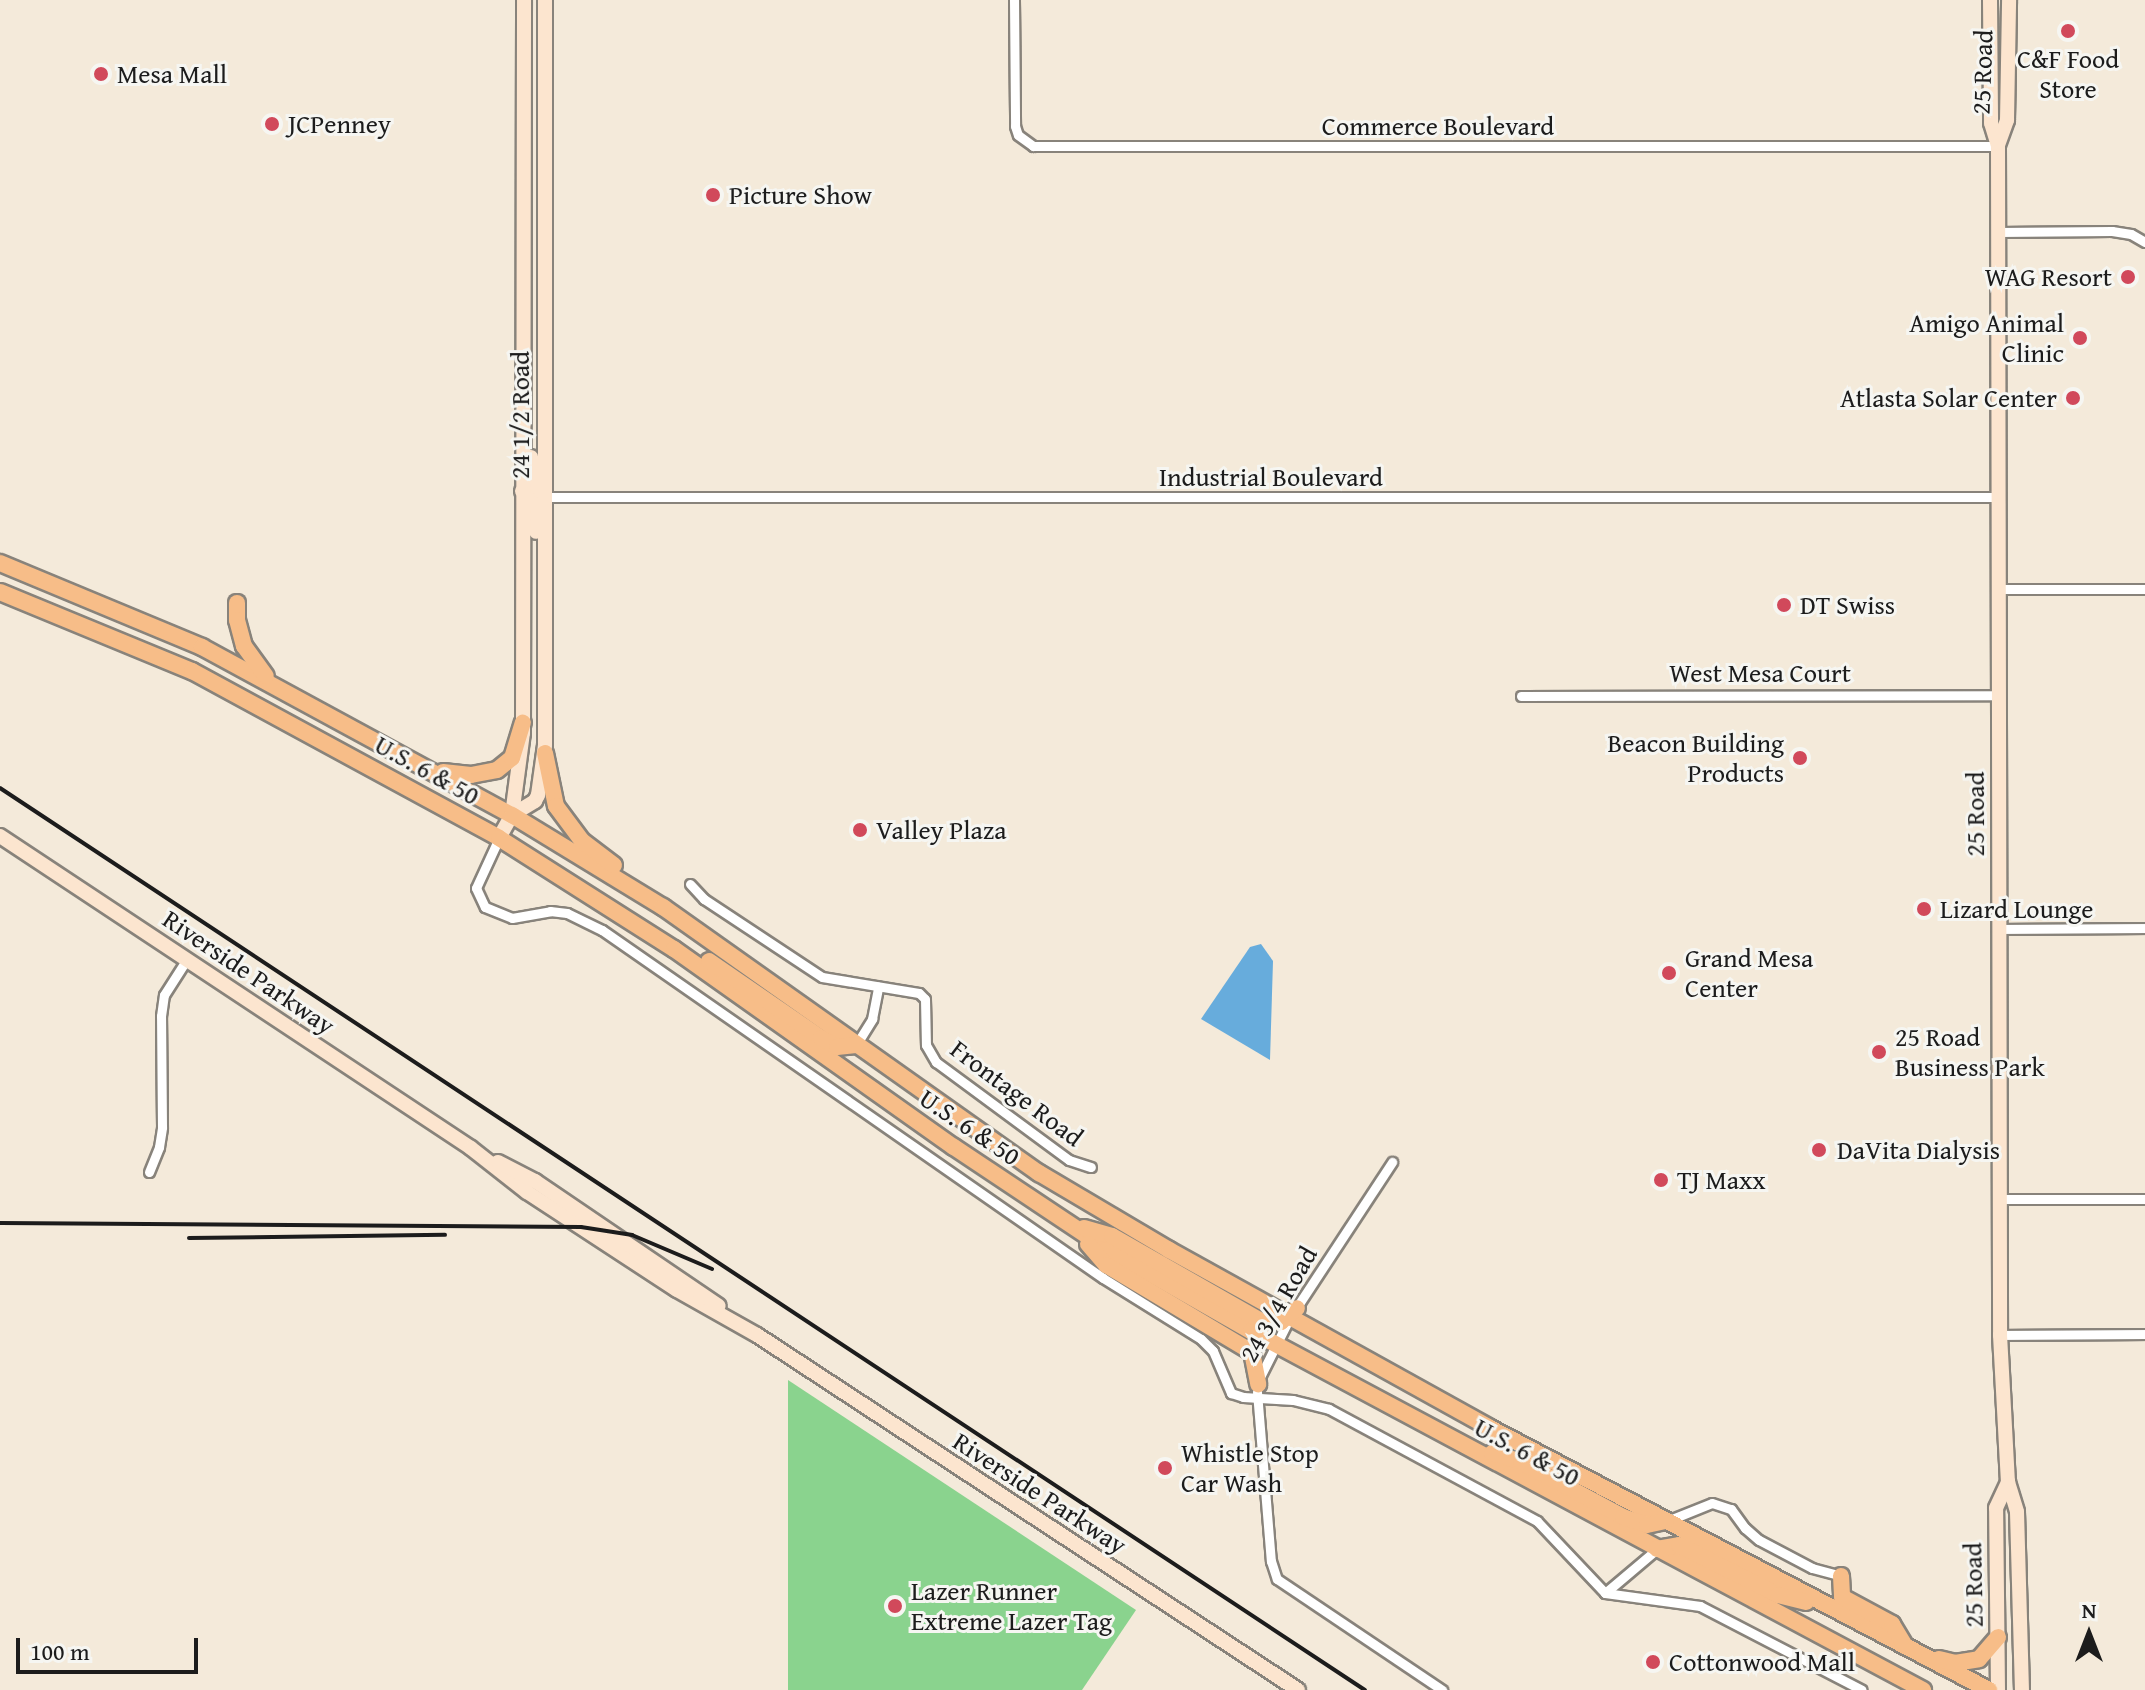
<!DOCTYPE html>
<html>
<head>
<meta charset="utf-8">
<style>
	body { margin:0 }
	#map { position:relative; width:2145px; height:1690px; overflow:hidden; background:#f4eada; font-family:"Gentium Book Plus",serif }
	div>[style] { position:absolute }
	.green>* { inset:0; background:#8ad38e }
	.water>* { inset:0; background:#67acdc }
	.roads { filter:drop-shadow(2px 0 #88837b) drop-shadow(-2px 0 #88837b) drop-shadow(0 2px #88837b) drop-shadow(0 -2px #88837b) }
	.minor>* { height:9px; margin:-4.5px; padding:0 4.5px; transform-origin:4.5px; border-radius:4.5px; background:#fff }
	.secondary>* { height:14px; margin:-7px; padding:0 7px; transform-origin:7px; border-radius:7px; background:#fce5cf }
	.trunk>* { height:16px; margin:-8px; padding:0 8px; transform-origin:8px; border-radius:8px; background:#f7bd88 }
	.rail>* { height:4px; margin:-2px; padding:0 2px; transform-origin:2px; border-radius:2px; background:#1c1c1c }
	.dots>* { width:22px; height:22px; translate:-50% -50%; box-sizing:border-box; border:4px solid #f6f6f2; border-radius:50% }
	span { translate:-50% -50%; white-space:nowrap; text-align:center; line-height:1.15; -webkit-text-stroke:6px #f6f6f2; paint-order:stroke }
	.poi-label { font-size:26px; color:#1c1c1c }
	.left { translate:0 -50%; text-align:left }
	.right { translate:-100% -50%; text-align:right }
	.street-label { font-size:26px; color:#1c1c1c }
	.north { position:absolute; left:2049px; top:1594px; width:80px; height:80px; -webkit-text-stroke:6px #f6f6f2; paint-order:stroke; rotate:0deg; font-size:22px; font-weight:700; line-height:32px; text-align:center; color:#1c1c1c }
	.north::after { content:''; display:block; margin:auto; width:28px; height:36px; background:#1c1c1c; clip-path:polygon(50% 0,100% 100%,50% 72%,0 100%) }
	.scale { position:absolute; left:16px; top:1638px; width:182px; height:36px; box-sizing:border-box; border:4px solid #1c1c1c; border-top:0; padding-left:10px; font-size:24px; line-height:28px; white-space:nowrap; color:#1c1c1c; -webkit-text-stroke:6px #f6f6f2; paint-order:stroke }
</style>
</head>
<body>
<div id="map">
	<div class="green">
		<div style="clip-path:polygon(788px 1380px,1136px 1610px,1082px 1690px,788px 1690px)"></div>
	</div>
	<div class="water">
		<div style="clip-path:polygon(1261px 944px,1273px 961px,1270px 1060px,1201px 1019px,1250px 947px)"></div>
	</div>
	<div class="roads">
		<div class="minor">
			<div style="left:1014px;top:0;width:126px;rotate:89.5deg"></div>
			<div style="left:1015px;top:126px;width:9px;rotate:72deg"></div>
			<div style="left:1018px;top:135px;width:19px;rotate:36deg"></div>
			<div style="left:1033px;top:146px;width:965px"></div>
			<div style="left:1998px;top:232px;width:114px;rotate:-0.5deg"></div>
			<div style="left:2112px;top:231px;width:19px;rotate:9deg"></div>
			<div style="left:2131px;top:234px;width:16px;rotate:30deg"></div>
			<div style="left:544px;top:497px;width:1454px"></div>
			<div style="left:1999px;top:589px;width:146px"></div>
			<div style="left:1521px;top:696px;width:478px;rotate:-0.1deg"></div>
			<div style="left:499px;top:838px;width:55px;rotate:114.7deg"></div>
			<div style="left:476px;top:888px;width:21px;rotate:65deg"></div>
			<div style="left:485px;top:907px;width:29px;rotate:22deg"></div>
			<div style="left:512px;top:918px;width:39px;rotate:-10deg"></div>
			<div style="left:550px;top:911px;width:17px;rotate:7deg"></div>
			<div style="left:567px;top:913px;width:39px;rotate:26deg"></div>
			<div style="left:602px;top:930px;width:610px;rotate:34.78deg"></div>
			<div style="left:1103px;top:1278px;width:115px;rotate:31.9deg"></div>
			<div style="left:1201px;top:1339px;width:17px;rotate:45deg"></div>
			<div style="left:1213px;top:1351px;width:46px;rotate:66.8deg"></div>
			<div style="left:1231px;top:1393px;width:13px;rotate:18deg"></div>
			<div style="left:1243px;top:1397px;width:50px;rotate:3.4deg"></div>
			<div style="left:1293px;top:1400px;width:37px;rotate:14deg"></div>
			<div style="left:1329px;top:1409px;width:236px;rotate:28.3deg"></div>
			<div style="left:1537px;top:1521px;width:99px;rotate:46.6deg"></div>
			<div style="left:1605px;top:1593px;width:96px;rotate:7.8deg"></div>
			<div style="left:1700px;top:1606px;width:182px;rotate:27.4deg"></div>
			<div style="left:690px;top:884px;width:21px;rotate:47deg"></div>
			<div style="left:704px;top:899px;width:141px;rotate:33.5deg"></div>
			<div style="left:822px;top:977px;width:98px;rotate:9.4deg"></div>
			<div style="left:919px;top:993px;width:8px;rotate:45deg"></div>
			<div style="left:925px;top:999px;width:46px;rotate:88.8deg"></div>
			<div style="left:926px;top:1045px;width:20px;rotate:60deg"></div>
			<div style="left:936px;top:1062px;width:165px;rotate:36.4deg"></div>
			<div style="left:1069px;top:1160px;width:23px;rotate:18deg"></div>
			<div style="left:2000px;top:929px;width:145px;rotate:-0.4deg"></div>
			<div style="left:856px;top:1045px;width:31px;rotate:-58deg"></div>
			<div style="left:872px;top:1019px;width:33px;rotate:-79deg"></div>
			<div style="left:149px;top:1172px;width:27px;rotate:-68deg"></div>
			<div style="left:159px;top:1147px;width:20px;rotate:-81deg"></div>
			<div style="left:162px;top:1127px;width:111px;rotate:-90.5deg"></div>
			<div style="left:161px;top:1016px;width:21px;rotate:-82deg"></div>
			<div style="left:164px;top:995px;width:43px;rotate:-57.4deg"></div>
			<div style="left:2000px;top:1199px;width:145px"></div>
			<div style="left:2000px;top:1335px;width:145px;rotate:-0.4deg"></div>
			<div style="left:1260px;top:1377px;width:65px;rotate:-63.4deg"></div>
			<div style="left:1289px;top:1319px;width:188px;rotate:-56.7deg"></div>
			<div style="left:1257px;top:1392px;width:170px;rotate:85.3deg"></div>
			<div style="left:1271px;top:1561px;width:19px;rotate:72deg"></div>
			<div style="left:1277px;top:1579px;width:199px;rotate:33.9deg"></div>
			<div style="left:1667px;top:1521px;width:48px;rotate:-21.8deg"></div>
			<div style="left:1712px;top:1503px;width:20px;rotate:18deg"></div>
			<div style="left:1731px;top:1509px;width:24px;rotate:54deg"></div>
			<div style="left:1745px;top:1528px;width:18px;rotate:41deg"></div>
			<div style="left:1759px;top:1540px;width:60px;rotate:27.8deg"></div>
			<div style="left:1812px;top:1568px;width:30px;rotate:15deg"></div>
			<div style="left:1605px;top:1593px;width:68px;rotate:-40.2deg"></div>
		</div>
		<div class="secondary">
			<div style="left:1990px;top:0;width:123px;rotate:89.5deg"></div>
			<div style="left:1991px;top:123px;width:24px;rotate:73deg"></div>
			<div style="left:1998px;top:146px;width:1189px;rotate:89.9deg"></div>
			<div style="left:2000px;top:1335px;width:147px;rotate:86.9deg"></div>
			<div style="left:2008px;top:1482px;width:31px;rotate:73deg"></div>
			<div style="left:2017px;top:1512px;width:178px;rotate:88.4deg"></div>
			<div style="left:1998px;top:145px;width:27px;rotate:-70deg"></div>
			<div style="left:2007px;top:120px;width:120px;rotate:-89deg"></div>
			<div style="left:531px;top:457px;width:28px;rotate:84deg"></div>
			<div style="left:534px;top:485px;width:16px;rotate:50deg"></div>
			<div style="left:522px;top:491px;width:16px;rotate:47deg"></div>
			<div style="left:533px;top:503px;width:29px;rotate:84deg"></div>
			<div style="left:512px;top:815px;width:27px;rotate:-31deg"></div>
			<div style="left:535px;top:801px;width:7px;rotate:-63deg"></div>
			<div style="left:538px;top:795px;width:50px;rotate:-82deg"></div>
			<div style="left:545px;top:745px;width:745px;rotate:-90deg"></div>
			<div style="left:0;top:836px;width:565px;rotate:33.52deg"></div>
			<div style="left:471px;top:1148px;width:71px;rotate:38.2deg"></div>
			<div style="left:527px;top:1192px;width:179px;rotate:33.2deg"></div>
			<div style="left:677px;top:1290px;width:92px;rotate:29.4deg"></div>
			<div style="left:757px;top:1335px;width:647px;rotate:33.27deg"></div>
			<div style="left:499px;top:838px;width:26px;rotate:-61deg"></div>
			<div style="left:512px;top:815px;width:83px;rotate:-82.4deg"></div>
			<div style="left:523px;top:733px;width:733px;rotate:-89.92deg"></div>
			<div style="left:498px;top:1162px;width:42px;rotate:27.2deg"></div>
			<div style="left:535px;top:1181px;width:222px;rotate:34.2deg"></div>
			<div style="left:1998px;top:1690px;width:182px;rotate:-90.6deg"></div>
			<div style="left:1996px;top:1508px;width:29px;rotate:-65deg"></div>
		</div>
		<div class="trunk">
			<div style="left:0;top:563px;width:219px;rotate:22.6deg"></div>
			<div style="left:202px;top:647px;width:353px;rotate:28.5deg"></div>
			<div style="left:512px;top:815px;width:177px;rotate:31.4deg"></div>
			<div style="left:663px;top:907px;width:461px;rotate:35.3deg"></div>
			<div style="left:1039px;top:1173px;width:151px;rotate:30.6deg"></div>
			<div style="left:1169px;top:1250px;width:365px;rotate:29deg"></div>
			<div style="left:1488px;top:1427px;width:566px;rotate:27.7deg"></div>
			<div style="left:0;top:592px;width:208px;rotate:22.4deg"></div>
			<div style="left:192px;top:671px;width:349px;rotate:28.5deg"></div>
			<div style="left:499px;top:838px;width:207px;rotate:32.4deg"></div>
			<div style="left:674px;top:949px;width:343px;rotate:35.3deg"></div>
			<div style="left:954px;top:1147px;width:184px;rotate:33.7deg"></div>
			<div style="left:1107px;top:1249px;width:166px;rotate:29.7deg"></div>
			<div style="left:1251px;top:1331px;width:762px;rotate:28.11deg"></div>
			<div style="left:237px;top:603px;width:17px;rotate:90deg"></div>
			<div style="left:237px;top:620px;width:27px;rotate:75deg"></div>
			<div style="left:244px;top:646px;width:37px;rotate:54deg"></div>
			<div style="left:545px;top:753px;width:54px;rotate:78.3deg"></div>
			<div style="left:556px;top:806px;width:44px;rotate:53.4deg"></div>
			<div style="left:582px;top:841px;width:40px;rotate:37deg"></div>
			<div style="left:443px;top:772px;width:28px;rotate:6deg"></div>
			<div style="left:471px;top:775px;width:26px;rotate:-11deg"></div>
			<div style="left:497px;top:770px;width:19px;rotate:-39deg"></div>
			<div style="left:512px;top:758px;width:37px;rotate:-73deg"></div>
			<div style="left:709px;top:961px;width:136px;rotate:34.5deg"></div>
			<div style="left:821px;top:1038px;width:18px;rotate:29deg"></div>
			<div style="left:837px;top:1047px;width:19px;rotate:-6deg"></div>
			<div style="left:1084px;top:1228px;width:29px;rotate:16deg"></div>
			<div style="left:1112px;top:1236px;width:174px;rotate:29.7deg"></div>
			<div style="left:1263px;top:1322px;width:18px"></div>
			<div style="left:1281px;top:1322px;width:21px;rotate:-41deg"></div>
			<div style="left:1088px;top:1244px;width:28px;rotate:49deg"></div>
			<div style="left:1106px;top:1265px;width:170px;rotate:30.8deg"></div>
			<div style="left:1252px;top:1352px;width:33px;rotate:79deg"></div>
			<div style="left:1492px;top:1453px;width:30px;rotate:17deg"></div>
			<div style="left:1521px;top:1462px;width:116px;rotate:28.3deg"></div>
			<div style="left:1623px;top:1517px;width:25px;rotate:18deg"></div>
			<div style="left:1647px;top:1525px;width:19px;rotate:-12deg"></div>
			<div style="left:1657px;top:1549px;width:22px;rotate:-10deg"></div>
			<div style="left:1679px;top:1545px;width:111px;rotate:26.8deg"></div>
			<div style="left:1778px;top:1595px;width:29px;rotate:14deg"></div>
			<div style="left:1841px;top:1576px;width:21px;rotate:87deg"></div>
			<div style="left:1842px;top:1597px;width:57px;rotate:28.4deg"></div>
			<div style="left:1892px;top:1624px;width:26px;rotate:59deg"></div>
			<div style="left:1939px;top:1659px;width:16px;rotate:14deg"></div>
			<div style="left:1955px;top:1663px;width:24px;rotate:-9deg"></div>
			<div style="left:1979px;top:1659px;width:29px;rotate:-49deg"></div>
		</div>
	</div>
	<div class="rail">
		<div style="left:0;top:788px;width:1636px;rotate:33.46deg"></div>
		<div style="left:0;top:1223px;width:581px;rotate:0.39deg"></div>
		<div style="left:581px;top:1227px;width:52px;rotate:8.9deg"></div>
		<div style="left:632px;top:1235px;width:87px;rotate:23deg"></div>
		<div style="left:189px;top:1238px;width:256px;rotate:-0.7deg"></div>
	</div>
	<div class="dots">
		<div style="left:2068px;top:31px;background:#d1495b"></div>
		<div style="left:101px;top:74px;background:#d1495b"></div>
		<div style="left:272px;top:124px;background:#d1495b"></div>
		<div style="left:713px;top:195px;background:#d1495b"></div>
		<div style="left:2128px;top:277px;background:#d1495b"></div>
		<div style="left:2080px;top:338px;background:#d1495b"></div>
		<div style="left:2073px;top:398px;background:#d1495b"></div>
		<div style="left:1784px;top:605px;background:#d1495b"></div>
		<div style="left:1800px;top:758px;background:#d1495b"></div>
		<div style="left:860px;top:830px;background:#d1495b"></div>
		<div style="left:1924px;top:909px;background:#d1495b"></div>
		<div style="left:1669px;top:973px;background:#d1495b"></div>
		<div style="left:1879px;top:1052px;background:#d1495b"></div>
		<div style="left:1819px;top:1150px;background:#d1495b"></div>
		<div style="left:1661px;top:1180px;background:#d1495b"></div>
		<div style="left:1165px;top:1468px;background:#d1495b"></div>
		<div style="left:895px;top:1606px;background:#d1495b"></div>
		<div style="left:1653px;top:1662px;background:#d1495b"></div>
	</div>
	<div class="poi-label">
		<span style="left:2068px;top:74px">C&amp;F Food<br>Store</span>
		<span class="left" style="left:117px;top:74px">Mesa Mall</span>
		<span class="left" style="left:288px;top:124px">JCPenney</span>
		<span class="left" style="left:729px;top:195px">Picture Show</span>
		<span class="right" style="left:2112px;top:277px">WAG Resort</span>
		<span class="right" style="left:2064px;top:338px">Amigo Animal<br>Clinic</span>
		<span class="right" style="left:2057px;top:398px">Atlasta Solar Center</span>
		<span class="left" style="left:1800px;top:605px">DT Swiss</span>
		<span class="right" style="left:1784px;top:758px">Beacon Building<br>Products</span>
		<span class="left" style="left:876px;top:830px">Valley Plaza</span>
		<span class="left" style="left:1940px;top:909px">Lizard Lounge</span>
		<span class="left" style="left:1685px;top:973px">Grand Mesa<br>Center</span>
		<span class="left" style="left:1895px;top:1052px">25 Road<br>Business Park</span>
		<span class="left" style="left:1837px;top:1150px">DaVita Dialysis</span>
		<span class="left" style="left:1677px;top:1180px">TJ Maxx</span>
		<span class="left" style="left:1181px;top:1468px">Whistle Stop<br>Car Wash</span>
		<span class="left" style="left:911px;top:1606px">Lazer Runner<br>Extreme Lazer Tag</span>
		<span class="left" style="left:1669px;top:1662px">Cottonwood Mall</span>
	</div>
	<div class="street-label">
		<span style="left:1982px;top:72px;rotate:-88deg">25 Road</span>
		<span style="left:1438px;top:126px">Commerce Boulevard</span>
		<span style="left:520px;top:415px;rotate:-90deg">24 1/2 Road</span>
		<span style="left:1271px;top:477px">Industrial Boulevard</span>
		<span style="left:1760px;top:673px">West Mesa Court</span>
		<span style="left:427px;top:770px;rotate:29deg">U.S. 6 &amp; 50</span>
		<span style="left:1975px;top:814px;rotate:-90deg">25 Road</span>
		<span style="left:249px;top:972px;rotate:34deg">Riverside Parkway</span>
		<span style="left:1017px;top:1093px;rotate:37deg">Frontage Road</span>
		<span style="left:970px;top:1127px;rotate:34deg">U.S. 6 &amp; 50</span>
		<span style="left:1278px;top:1304px;rotate:-60deg">24 3/4 Road</span>
		<span style="left:1527px;top:1452px;rotate:28deg">U.S. 6 &amp; 50</span>
		<span style="left:1040px;top:1493px;rotate:33deg">Riverside Parkway</span>
		<span style="left:1973px;top:1585px;rotate:-91deg">25 Road</span>
	</div>
	<div class="north">N</div>
	<div class="scale">100 m</div>
</div>
</body>
</html>
